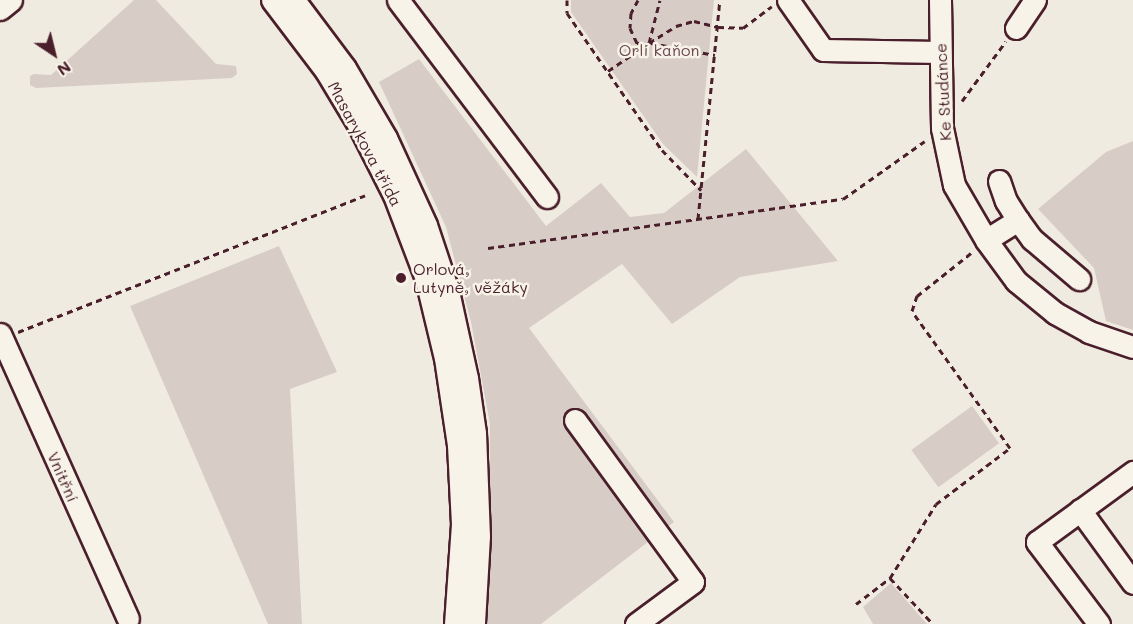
<!DOCTYPE html>
<html>
<head>
<meta charset="utf-8">
<style>
	body { margin:0 }
	#map { position:relative; width:1133px; height:624px; overflow:hidden; background:#f0ebe0; font-family:Mali,sans-serif }
	div>[style] { position:absolute }
	.green>* { inset:0; background:#d8cdc6; transform-origin:0 0 }
	.path>* { height:3px; margin-top:-1.5px; transform-origin:0; background:repeating-linear-gradient(90deg,#4a1f2b 0 6px,transparent 0 10.5px) }
	.roads { filter:drop-shadow(2px 0 #4a1f2b) drop-shadow(-2px 0 #4a1f2b) drop-shadow(0 2px #4a1f2b) drop-shadow(0 -2px #4a1f2b) }
	.minor>* { height:21px; margin:-10.5px; padding:0 10.5px; transform-origin:10.5px; border-radius:10.5px; background:#f7f3e8 }
	.dots>* { width:16px; height:16px; translate:-50% -50%; box-sizing:border-box; border:3px solid #f7f3e8; border-radius:50% }
	span { translate:-50% -50%; white-space:nowrap; text-align:center; line-height:1.15; -webkit-text-stroke:5px #f7f3e8; paint-order:stroke }
	.park-label { font-size:16px; color:#6e4a52 }
	.street-label { font-size:16px; color:#4a1f2b }
	.poi-label { font-size:16px; color:#4a1f2b }
	.left { translate:0 -50%; text-align:left }
	.north { position:absolute; left:24px; top:24px; width:60px; height:60px; -webkit-text-stroke:4px #f7f3e8; paint-order:stroke; rotate:145deg; font-size:16px; font-weight:700; line-height:24px; text-align:center; color:#4a1f2b }
	.north::after { content:''; display:block; margin:auto; width:21px; height:27px; background:#4a1f2b; clip-path:polygon(50% 0,100% 100%,50% 72%,0 100%) }
</style>
</head>
<body>
<div id="map">
	<div class="green">
		<div style="clip-path:polygon(134px 0,156px 0,216px 64px,236px 66px,237px 74px,232px 78px,36px 88px,30px 85px,30px 76px,34px 74px,51px 75px)"></div>
		<div style="clip-path:polygon(571px 0,714px 0,697px 177px,663px 144px,571px 12px)"></div>
		<div style="clip-path:polygon(419px 59px,546px 226px,601px 183px,630px 217px,664px 213px,746px 149px,838px 261px,740px 277px,672px 324px,622px 264px,529px 328px,674px 522px,541px 624px,484px 624px,489px 568px,490px 424px,471px 322px,446px 227px,379px 82px)"></div>
		<div style="clip-path:polygon(1133px 141px,1133px 330px,1106px 321px,1094px 268px,1038px 209px,1106px 152px)"></div>
		<div style="clip-path:polygon(279px 246px,337px 372px,290px 389px,302px 624px,268px 624px,130px 306px)"></div>
		<div style="left:972px;top:406px;width:46px;height:75px;rotate:54deg"></div>
		<div style="clip-path:polygon(891px 583px,927px 624px,873px 624px,863px 607px)"></div>
	</div>
	<div class="path">
		<div style="left:567px;top:0;width:13px;rotate:90deg"></div>
		<div style="left:567px;top:13px;width:167px;rotate:55.3deg"></div>
		<div style="left:662px;top:150px;width:56px;rotate:45.7deg"></div>
		<div style="left:638px;top:0;width:15px;rotate:118deg"></div>
		<div style="left:631px;top:13px;width:15px;rotate:94deg"></div>
		<div style="left:630px;top:28px;width:17px;rotate:65deg"></div>
		<div style="left:637px;top:43px;width:12px"></div>
		<div style="left:649px;top:43px;width:32px;rotate:-32deg"></div>
		<div style="left:676px;top:26px;width:19px;rotate:-16deg"></div>
		<div style="left:694px;top:21px;width:25px;rotate:14deg"></div>
		<div style="left:718px;top:27px;width:25px;rotate:2deg"></div>
		<div style="left:743px;top:28px;width:36px;rotate:-37deg"></div>
		<div style="left:651px;top:43px;width:65px;rotate:10.6deg"></div>
		<div style="left:608px;top:71px;width:50px;rotate:-34.3deg"></div>
		<div style="left:649px;top:43px;width:44px;rotate:-75.7deg"></div>
		<div style="left:962px;top:101px;width:74px;rotate:-53.7deg"></div>
		<div style="left:698px;top:219px;width:220px;rotate:-84.3deg"></div>
		<div style="left:488px;top:248px;width:358px;rotate:-7.9deg"></div>
		<div style="left:843px;top:199px;width:100px;rotate:-35.3deg"></div>
		<div style="left:18px;top:332px;width:373px;rotate:-21.5deg"></div>
		<div style="left:890px;top:578px;width:63px;rotate:46.9deg"></div>
		<div style="left:856px;top:604px;width:43px;rotate:-37.4deg"></div>
		<div style="left:890px;top:578px;width:87px;rotate:-58.1deg"></div>
		<div style="left:936px;top:504px;width:93px;rotate:-37.1deg"></div>
		<div style="left:1010px;top:448px;width:168px;rotate:-125.6deg"></div>
		<div style="left:912px;top:311px;width:16px;rotate:-72deg"></div>
		<div style="left:917px;top:296px;width:69px;rotate:-38.5deg"></div>
	</div>
	<div class="roads">
		<div class="minor">
			<div style="left:272px;top:0;width:89px;rotate:52.7deg"></div>
			<div style="left:326px;top:71px;width:64px;rotate:59deg"></div>
			<div style="left:359px;top:126px;width:77px;rotate:63.1deg"></div>
			<div style="left:394px;top:195px;width:90px;rotate:69.1deg"></div>
			<div style="left:426px;top:279px;width:81px;rotate:76.5deg"></div>
			<div style="left:445px;top:358px;width:88px;rotate:81.5deg"></div>
			<div style="left:458px;top:445px;width:79px;rotate:87.1deg"></div>
			<div style="left:462px;top:524px;width:100px;rotate:94deg"></div>
			<div style="left:294px;top:0;width:85px;rotate:53.1deg"></div>
			<div style="left:345px;top:68px;width:81px;rotate:59.6deg"></div>
			<div style="left:386px;top:138px;width:96px;rotate:65.3deg"></div>
			<div style="left:426px;top:225px;width:70px;rotate:71.6deg"></div>
			<div style="left:448px;top:291px;width:89px;rotate:77.7deg"></div>
			<div style="left:467px;top:378px;width:56px;rotate:81.7deg"></div>
			<div style="left:475px;top:433px;width:103px;rotate:87.8deg"></div>
			<div style="left:479px;top:536px;width:88px;rotate:93.3deg"></div>
			<div style="left:398px;top:0;width:247px;rotate:52.9deg"></div>
			<div style="left:788px;top:0;width:61px;rotate:55deg"></div>
			<div style="left:823px;top:50px;width:117px;rotate:1deg"></div>
			<div style="left:940px;top:0;width:128px;rotate:89.1deg"></div>
			<div style="left:942px;top:128px;width:58px;rotate:78.1deg"></div>
			<div style="left:954px;top:185px;width:64px;rotate:59.8deg"></div>
			<div style="left:986px;top:240px;width:51px;rotate:53.8deg"></div>
			<div style="left:1016px;top:281px;width:50px;rotate:39.4deg"></div>
			<div style="left:1055px;top:313px;width:39px;rotate:29deg"></div>
			<div style="left:1089px;top:332px;width:46px;rotate:18.8deg"></div>
			<div style="left:0;top:9px;width:14px;rotate:-39deg"></div>
			<div style="left:1016px;top:28px;width:34px;rotate:-56deg"></div>
			<div style="left:999px;top:181px;width:21px;rotate:71deg"></div>
			<div style="left:1006px;top:201px;width:22px;rotate:58deg"></div>
			<div style="left:986px;top:240px;width:38px;rotate:-32deg"></div>
			<div style="left:1018px;top:220px;width:24px;rotate:54deg"></div>
			<div style="left:1032px;top:239px;width:62px;rotate:40.4deg"></div>
			<div style="left:0;top:334px;width:312px;rotate:65.8deg"></div>
			<div style="left:575px;top:420px;width:200px;rotate:53.9deg"></div>
			<div style="left:693px;top:582px;width:71px;rotate:143.6deg"></div>
			<div style="left:1080px;top:510px;width:90px;rotate:54deg"></div>
			<div style="left:1099px;top:624px;width:103px;rotate:-127.1deg"></div>
			<div style="left:1037px;top:542px;width:119px;rotate:-36.1deg"></div>
		</div>
	</div>
	<div class="dots">
		<div style="left:401px;top:278px;background:#4a1f2b"></div>
	</div>
	<div class="park-label">
		<span style="left:659px;top:50px">Orlí kaňon</span>
	</div>
	<div class="street-label">
		<span style="left:943px;top:92px;rotate:-93deg">Ke Studánce</span>
		<span style="left:365px;top:144px;rotate:62deg">Masarykova třída</span>
		<span style="left:63px;top:477px;rotate:66deg">Vnitřní</span>
	</div>
	<div class="poi-label">
		<span class="left" style="left:413px;top:278px">Orlová,<br>Lutyně, věžáky</span>
	</div>
	<div class="north">N</div>
</div>
</body>
</html>
